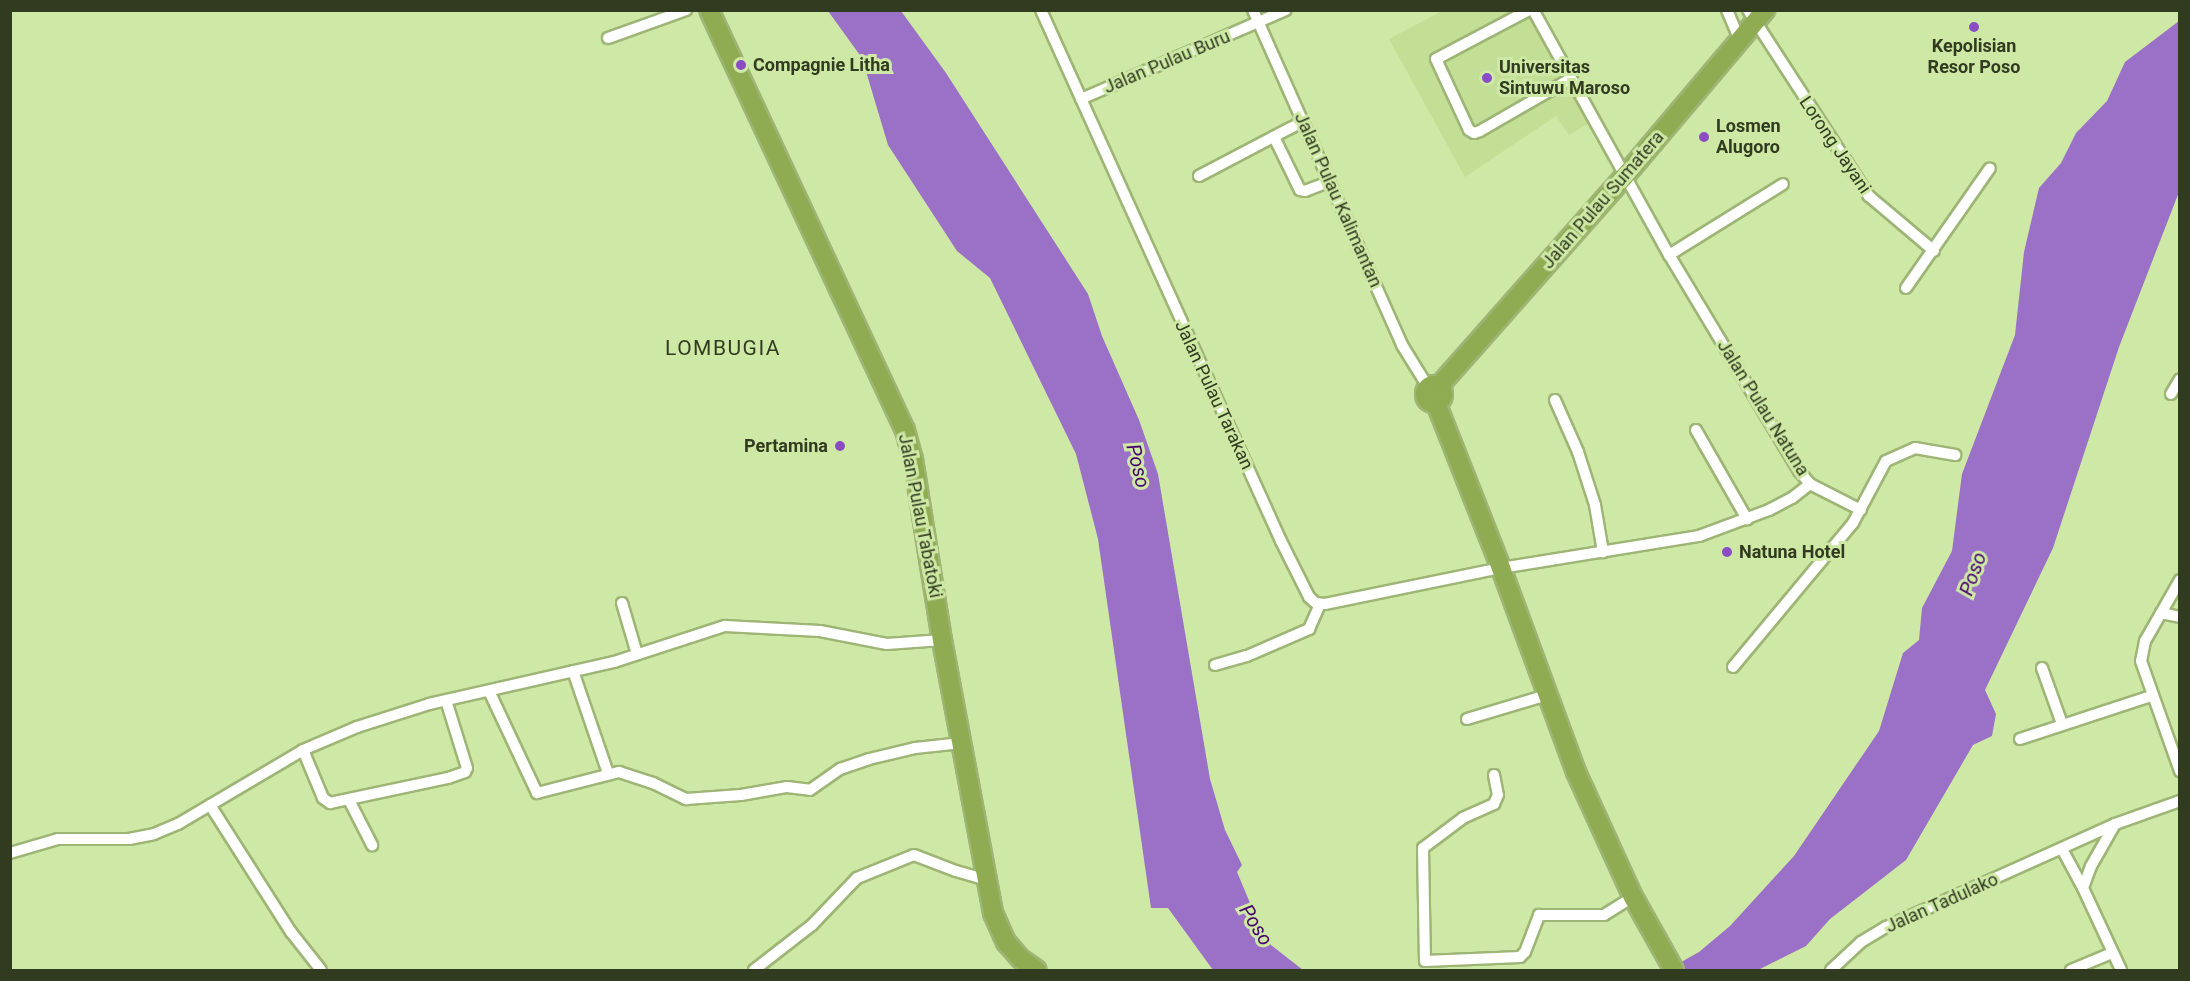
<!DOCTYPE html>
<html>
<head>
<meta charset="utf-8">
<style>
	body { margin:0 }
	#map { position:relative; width:2190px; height:981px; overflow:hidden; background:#cee8a5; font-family:Roboto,sans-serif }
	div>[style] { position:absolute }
	.built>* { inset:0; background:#c3df95 }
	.water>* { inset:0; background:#9b70c7 }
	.roads { filter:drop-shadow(2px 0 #9db575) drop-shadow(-2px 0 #9db575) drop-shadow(0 2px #9db575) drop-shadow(0 -2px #9db575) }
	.minor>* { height:10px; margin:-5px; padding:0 5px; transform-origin:5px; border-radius:5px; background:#fff }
	.trunk>* { height:18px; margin:-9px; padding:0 9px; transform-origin:9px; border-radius:9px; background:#90ac53 }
	.trunk>.ring { margin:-9px; padding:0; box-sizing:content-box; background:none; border:18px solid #90ac53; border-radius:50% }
	.dots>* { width:16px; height:16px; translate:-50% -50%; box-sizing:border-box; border:3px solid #cee8a5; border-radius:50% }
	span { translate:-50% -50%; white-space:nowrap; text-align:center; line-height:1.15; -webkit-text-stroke:6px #cee8a5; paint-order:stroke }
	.poi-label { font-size:18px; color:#313b20; font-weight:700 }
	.left { translate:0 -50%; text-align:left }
	.right { translate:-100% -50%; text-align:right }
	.street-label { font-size:18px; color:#313b20 }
	.water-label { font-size:20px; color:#460070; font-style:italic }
	.quarter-label { font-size:21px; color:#313b20; letter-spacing:1.5px }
	.frame { position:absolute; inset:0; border:12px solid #313b20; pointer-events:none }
</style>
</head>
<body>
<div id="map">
	<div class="built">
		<div style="clip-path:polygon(1442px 11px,1526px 11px,1589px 123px,1569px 135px,1556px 116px,1465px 177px,1389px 39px)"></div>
	</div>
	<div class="water">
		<div style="clip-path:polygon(828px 11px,901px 11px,946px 73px,1088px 294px,1102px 336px,1139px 420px,1158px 474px,1210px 779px,1225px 830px,1242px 865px,1237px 872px,1266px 941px,1303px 970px,1213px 970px,1168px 908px,1151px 908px,1098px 539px,1076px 454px,990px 278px,957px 251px,888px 145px,862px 58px)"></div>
		<div style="clip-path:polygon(2179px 21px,2179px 192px,2119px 347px,2053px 548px,1985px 690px,1996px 714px,1992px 736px,1973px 745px,1906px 860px,1830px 919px,1806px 946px,1758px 970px,1667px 970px,1699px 952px,1730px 926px,1794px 856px,1879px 731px,1903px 653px,1919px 640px,1922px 608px,1952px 551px,1962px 474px,2015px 335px,2024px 252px,2039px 188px,2061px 163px,2076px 133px,2107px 101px,2125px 62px)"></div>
	</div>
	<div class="roads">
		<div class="minor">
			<div style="left:1041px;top:10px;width:583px;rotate:65.68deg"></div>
			<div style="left:1281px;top:541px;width:63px;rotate:63.4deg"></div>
			<div style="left:1309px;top:597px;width:9px;rotate:41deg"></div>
			<div style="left:1316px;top:603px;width:9px;rotate:6deg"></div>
			<div style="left:1325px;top:604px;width:180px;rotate:-11.6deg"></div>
			<div style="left:1501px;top:568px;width:201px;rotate:-9.2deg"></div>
			<div style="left:1699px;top:536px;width:75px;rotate:-20.4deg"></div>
			<div style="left:1769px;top:510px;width:26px;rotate:-28deg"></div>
			<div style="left:1792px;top:498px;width:23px;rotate:-38deg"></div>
			<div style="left:1810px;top:484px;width:17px;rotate:-130deg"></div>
			<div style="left:1799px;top:471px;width:252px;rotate:-121deg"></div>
			<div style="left:1669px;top:255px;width:280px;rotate:-119deg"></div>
			<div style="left:1253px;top:10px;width:367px;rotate:66deg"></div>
			<div style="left:1402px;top:345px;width:49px;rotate:58.2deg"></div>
			<div style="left:1529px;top:10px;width:105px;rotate:152.2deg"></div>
			<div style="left:1436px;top:59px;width:78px;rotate:65.1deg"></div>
			<div style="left:1469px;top:130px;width:6px;rotate:31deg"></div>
			<div style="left:1474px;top:133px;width:6px;rotate:-18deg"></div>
			<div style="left:1480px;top:131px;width:104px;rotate:-30deg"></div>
			<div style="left:1727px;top:10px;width:34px;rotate:67deg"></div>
			<div style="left:1748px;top:10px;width:222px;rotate:57deg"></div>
			<div style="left:1869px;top:196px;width:85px;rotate:40.2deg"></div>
			<div style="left:608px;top:38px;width:83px;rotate:-19.7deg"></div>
			<div style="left:1081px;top:99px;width:223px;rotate:-23.5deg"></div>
			<div style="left:1274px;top:137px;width:59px;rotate:63.9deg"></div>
			<div style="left:1300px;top:190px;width:5px;rotate:11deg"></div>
			<div style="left:1305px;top:191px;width:26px;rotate:-21deg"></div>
			<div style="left:1199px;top:176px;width:116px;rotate:-27.7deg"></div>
			<div style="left:1669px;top:255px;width:134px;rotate:-31.9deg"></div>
			<div style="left:1906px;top:288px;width:146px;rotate:-55deg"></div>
			<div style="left:2171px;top:394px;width:17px;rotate:-59deg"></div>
			<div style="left:1555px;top:400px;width:57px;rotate:66.1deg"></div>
			<div style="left:1578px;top:452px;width:56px;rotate:72.2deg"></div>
			<div style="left:1595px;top:505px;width:48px;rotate:80.3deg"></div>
			<div style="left:1696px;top:430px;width:103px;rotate:60.2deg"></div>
			<div style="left:1810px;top:484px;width:57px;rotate:27deg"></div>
			<div style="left:2180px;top:580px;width:70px;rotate:119.8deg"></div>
			<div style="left:2145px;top:641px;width:20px;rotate:101deg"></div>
			<div style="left:2141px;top:661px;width:117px;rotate:70.5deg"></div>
			<div style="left:622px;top:603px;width:53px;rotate:73.6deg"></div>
			<div style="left:2161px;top:613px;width:19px;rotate:12deg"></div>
			<div style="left:1215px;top:665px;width:33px;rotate:-16deg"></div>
			<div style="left:1247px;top:656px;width:68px;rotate:-23.5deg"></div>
			<div style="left:1309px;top:629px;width:27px;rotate:-66deg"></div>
			<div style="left:1733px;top:667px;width:187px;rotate:-50.2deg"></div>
			<div style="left:1853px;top:523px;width:70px;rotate:-62deg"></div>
			<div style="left:1886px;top:461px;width:32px;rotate:-24deg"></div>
			<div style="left:1915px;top:448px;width:41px;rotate:9.9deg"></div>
			<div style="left:2042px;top:668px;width:59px;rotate:70.3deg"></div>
			<div style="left:573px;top:671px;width:108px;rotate:71.1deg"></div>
			<div style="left:489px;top:691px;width:113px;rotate:64.8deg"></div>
			<div style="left:537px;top:793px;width:85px;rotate:-14.4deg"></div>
			<div style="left:619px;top:772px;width:36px;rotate:18deg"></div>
			<div style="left:653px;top:783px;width:37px;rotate:26deg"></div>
			<div style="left:686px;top:799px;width:55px;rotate:-4.2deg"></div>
			<div style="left:741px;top:795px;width:47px;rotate:-9.9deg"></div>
			<div style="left:787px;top:787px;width:23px;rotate:7deg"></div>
			<div style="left:810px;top:790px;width:37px;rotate:-35deg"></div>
			<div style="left:840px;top:769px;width:31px;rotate:-19deg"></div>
			<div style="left:869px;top:759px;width:47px;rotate:-13.4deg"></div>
			<div style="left:915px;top:748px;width:47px;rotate:-6.1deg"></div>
			<div style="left:1467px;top:719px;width:84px;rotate:-16.7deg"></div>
			<div style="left:2020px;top:739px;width:138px;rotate:-18.2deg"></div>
			<div style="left:303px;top:750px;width:52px;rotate:67.4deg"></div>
			<div style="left:323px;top:798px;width:9px;rotate:36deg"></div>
			<div style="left:330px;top:803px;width:121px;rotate:-12deg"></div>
			<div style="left:448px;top:778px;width:18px;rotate:-19deg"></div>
			<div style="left:465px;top:772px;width:4px;rotate:-63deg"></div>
			<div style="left:467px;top:768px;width:71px;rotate:-107.2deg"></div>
			<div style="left:1494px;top:775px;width:20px;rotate:79deg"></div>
			<div style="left:1498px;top:795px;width:10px;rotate:114deg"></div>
			<div style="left:1494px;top:804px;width:34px;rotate:156deg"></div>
			<div style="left:1463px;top:818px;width:50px;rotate:143.1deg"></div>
			<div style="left:1423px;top:848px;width:113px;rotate:89deg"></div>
			<div style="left:1425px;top:961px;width:95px;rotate:-2.4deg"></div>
			<div style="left:1520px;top:957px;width:7px;rotate:-45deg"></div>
			<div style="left:1525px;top:952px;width:40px;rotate:-69deg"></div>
			<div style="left:1539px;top:915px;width:65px"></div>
			<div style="left:1604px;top:915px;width:34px;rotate:-32deg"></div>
			<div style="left:349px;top:800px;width:51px;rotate:62.9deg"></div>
			<div style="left:210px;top:805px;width:151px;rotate:57.5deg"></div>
			<div style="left:291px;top:932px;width:48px;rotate:51.7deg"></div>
			<div style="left:2115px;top:824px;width:48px;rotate:119.7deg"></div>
			<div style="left:2091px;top:866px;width:23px;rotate:110deg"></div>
			<div style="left:2083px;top:888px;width:90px;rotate:65.1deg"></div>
			<div style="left:2062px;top:849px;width:44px;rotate:61.7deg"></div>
			<div style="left:10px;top:853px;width:50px;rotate:-16.3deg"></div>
			<div style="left:58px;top:839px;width:71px"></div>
			<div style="left:129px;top:839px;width:25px;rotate:-11deg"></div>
			<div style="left:154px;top:834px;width:26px;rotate:-23deg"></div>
			<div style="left:178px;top:824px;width:145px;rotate:-30.6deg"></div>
			<div style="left:303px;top:750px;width:59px;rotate:-23.1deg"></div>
			<div style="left:357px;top:727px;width:76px;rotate:-17.7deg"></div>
			<div style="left:429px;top:704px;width:190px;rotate:-12.8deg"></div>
			<div style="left:614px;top:662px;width:117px;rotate:-18deg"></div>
			<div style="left:725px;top:626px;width:95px;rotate:3deg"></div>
			<div style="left:820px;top:631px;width:68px;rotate:11deg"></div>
			<div style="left:887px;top:644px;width:55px;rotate:-4.2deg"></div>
			<div style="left:754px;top:970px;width:73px;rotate:-37.8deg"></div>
			<div style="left:812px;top:925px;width:65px;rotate:-46.2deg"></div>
			<div style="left:857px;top:878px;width:61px;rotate:-22deg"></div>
			<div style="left:914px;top:855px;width:45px;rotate:20.9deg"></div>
			<div style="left:956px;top:871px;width:32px;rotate:16deg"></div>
			<div style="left:1831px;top:970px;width:41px;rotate:-43deg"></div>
			<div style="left:1861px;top:942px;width:29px;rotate:-31deg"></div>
			<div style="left:1886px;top:927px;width:251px;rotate:-24.2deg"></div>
			<div style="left:2115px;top:824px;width:69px;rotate:-19.5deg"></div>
			<div style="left:2071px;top:970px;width:44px;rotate:-22.5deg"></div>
		</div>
		<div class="trunk">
			<div style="left:709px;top:10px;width:463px;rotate:65deg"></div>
			<div style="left:905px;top:430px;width:30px;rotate:75deg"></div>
			<div style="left:913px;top:459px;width:183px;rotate:80.9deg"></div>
			<div style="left:942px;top:640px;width:278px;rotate:79.4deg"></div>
			<div style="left:993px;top:913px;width:32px;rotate:66deg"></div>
			<div style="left:1006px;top:942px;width:23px;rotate:49deg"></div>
			<div style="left:1021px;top:959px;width:19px;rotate:35deg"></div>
			<div class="ring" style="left:1425px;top:385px;width:0;height:0"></div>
			<div style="left:1439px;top:386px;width:279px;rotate:-48.5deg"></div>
			<div style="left:1624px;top:177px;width:219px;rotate:-49.8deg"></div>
			<div style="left:1436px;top:403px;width:177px;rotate:68.5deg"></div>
			<div style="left:1501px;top:568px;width:217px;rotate:69.8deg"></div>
			<div style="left:1576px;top:772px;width:137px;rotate:65.5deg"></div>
			<div style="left:1633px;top:897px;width:84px;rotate:60.7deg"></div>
		</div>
	</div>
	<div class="dots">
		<div style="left:1974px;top:27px;background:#8b4dc3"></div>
		<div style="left:741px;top:65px;background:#8b4dc3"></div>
		<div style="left:1487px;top:78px;background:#8b4dc3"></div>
		<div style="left:1704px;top:137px;background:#8b4dc3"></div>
		<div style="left:840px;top:446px;background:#8b4dc3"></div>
		<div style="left:1727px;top:552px;background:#8b4dc3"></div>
	</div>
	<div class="poi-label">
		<span style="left:1974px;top:57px">Kepolisian<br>Resor Poso</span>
		<span class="left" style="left:753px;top:65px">Compagnie Litha</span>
		<span class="left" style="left:1499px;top:78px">Universitas<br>Sintuwu Maroso</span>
		<span class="left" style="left:1716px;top:137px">Losmen<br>Alugoro</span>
		<span class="right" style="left:828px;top:446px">Pertamina</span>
		<span class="left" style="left:1739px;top:552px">Natuna Hotel</span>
	</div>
	<div class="street-label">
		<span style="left:1167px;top:62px;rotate:-23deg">Jalan Pulau Buru</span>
		<span style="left:1835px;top:145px;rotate:56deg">Lorong Jayani</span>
		<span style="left:1338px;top:200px;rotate:66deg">Jalan Pulau Kalimantan</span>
		<span style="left:1603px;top:200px;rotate:-49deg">Jalan Pulau Sumatera</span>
		<span style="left:1214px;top:395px;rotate:65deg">Jalan Pulau Tarakan</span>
		<span style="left:1763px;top:408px;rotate:58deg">Jalan Pulau Natuna</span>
		<span style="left:920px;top:516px;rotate:79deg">Jalan Pulau Tabatoki</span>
		<span style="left:1942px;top:903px;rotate:-24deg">Jalan Tadulako</span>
	</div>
	<div class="water-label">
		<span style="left:1138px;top:466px;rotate:76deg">Poso</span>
		<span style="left:1973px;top:574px;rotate:-70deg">Poso</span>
		<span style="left:1256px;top:925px;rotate:58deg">Poso</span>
	</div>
	<div class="quarter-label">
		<span style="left:723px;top:348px">LOMBUGIA</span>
	</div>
	<div class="frame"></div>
</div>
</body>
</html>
